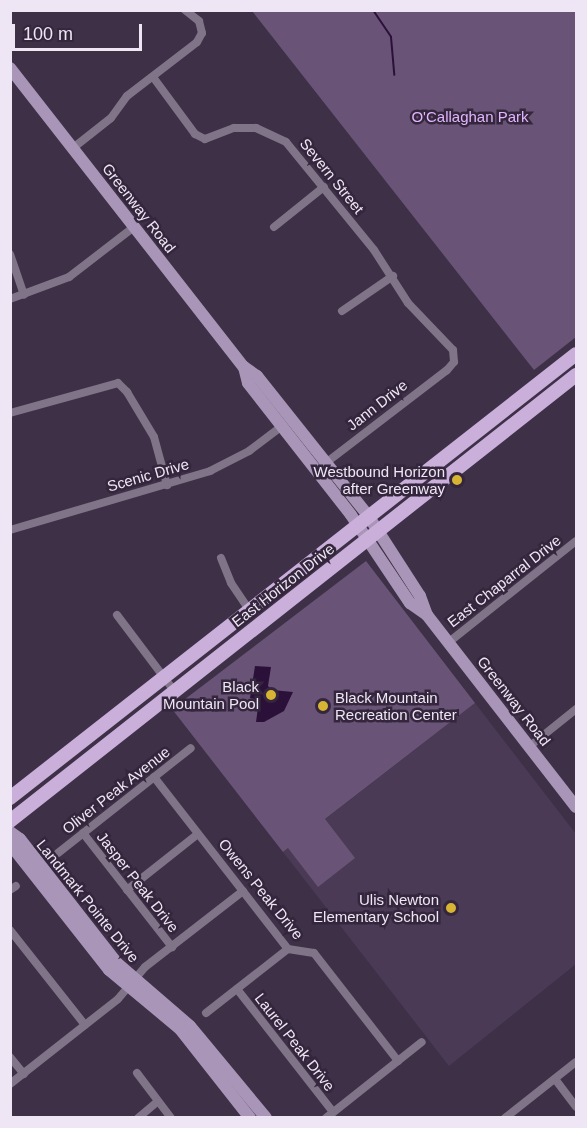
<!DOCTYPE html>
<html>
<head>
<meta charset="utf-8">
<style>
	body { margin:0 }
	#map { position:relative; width:587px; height:1128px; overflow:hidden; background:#3e3047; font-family:Arial,sans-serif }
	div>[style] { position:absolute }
	.built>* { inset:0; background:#4a3a56 }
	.green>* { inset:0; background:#695377 }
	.water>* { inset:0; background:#2b1139 }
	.stream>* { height:2px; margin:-1px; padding:0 1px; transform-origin:1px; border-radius:1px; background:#2b1139 }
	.street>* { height:8px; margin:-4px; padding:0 4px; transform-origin:4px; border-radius:4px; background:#807489 }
	.secondary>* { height:12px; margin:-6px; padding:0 6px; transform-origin:6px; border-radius:6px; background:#a995b7 }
	.primary>* { height:14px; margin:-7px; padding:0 7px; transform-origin:7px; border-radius:7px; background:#c9afda }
	.dots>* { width:16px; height:16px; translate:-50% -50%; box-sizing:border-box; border:3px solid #34263c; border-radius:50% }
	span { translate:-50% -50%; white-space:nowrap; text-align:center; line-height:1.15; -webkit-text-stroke:5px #34263c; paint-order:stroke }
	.park-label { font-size:15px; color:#e2b6fe }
	.street-label { font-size:15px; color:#eee6f5 }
	.poi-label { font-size:15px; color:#eee6f5 }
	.right { translate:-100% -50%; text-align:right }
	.left { translate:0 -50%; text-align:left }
	.frame { position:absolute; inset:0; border:12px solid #eee6f5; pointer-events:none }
	.scale { position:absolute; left:12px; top:24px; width:130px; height:27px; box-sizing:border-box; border:3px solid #eee6f5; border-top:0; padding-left:8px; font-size:18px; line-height:21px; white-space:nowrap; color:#eee6f5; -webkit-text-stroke:4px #34263c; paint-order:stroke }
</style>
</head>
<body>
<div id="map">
	<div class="built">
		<div style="clip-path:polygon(475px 703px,576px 834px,576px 964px,449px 1066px,283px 852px)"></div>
	</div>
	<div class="green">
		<div style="clip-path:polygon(252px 11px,576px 11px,576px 337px,534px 370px)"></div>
		<div style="clip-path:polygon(366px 561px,475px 703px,325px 819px,355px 858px,318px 887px,288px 848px,283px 852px,172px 709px)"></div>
	</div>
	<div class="water">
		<div style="clip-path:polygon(255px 666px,271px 667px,268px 686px,272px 690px,293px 692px,284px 711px,264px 722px,256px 722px,259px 700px,250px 698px)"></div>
	</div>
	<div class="stream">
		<div style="left:373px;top:10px;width:32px;rotate:56deg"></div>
		<div style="left:391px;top:37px;width:38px;rotate:85deg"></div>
	</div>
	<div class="street">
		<div style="left:153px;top:77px;width:71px;rotate:53.6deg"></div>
		<div style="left:195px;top:134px;width:11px;rotate:27deg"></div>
		<div style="left:205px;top:139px;width:31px;rotate:-21deg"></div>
		<div style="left:234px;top:128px;width:22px"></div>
		<div style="left:256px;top:128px;width:33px;rotate:25deg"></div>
		<div style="left:286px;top:142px;width:139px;rotate:50.8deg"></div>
		<div style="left:374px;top:250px;width:63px;rotate:57.3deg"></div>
		<div style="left:408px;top:303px;width:65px;rotate:46.2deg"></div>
		<div style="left:453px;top:350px;width:12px;rotate:85deg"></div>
		<div style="left:454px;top:362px;width:11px;rotate:131deg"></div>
		<div style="left:447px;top:370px;width:158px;rotate:142.5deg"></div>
		<div style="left:73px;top:148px;width:48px;rotate:-38.3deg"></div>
		<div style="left:111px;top:118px;width:27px;rotate:-54deg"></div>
		<div style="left:127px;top:96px;width:88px;rotate:-37.6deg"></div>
		<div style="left:197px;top:42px;width:10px;rotate:-61deg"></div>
		<div style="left:202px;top:33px;width:12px;rotate:-104deg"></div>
		<div style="left:199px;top:21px;width:18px;rotate:-142deg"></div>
		<div style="left:274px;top:227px;width:64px;rotate:-38.7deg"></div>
		<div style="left:10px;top:254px;width:43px;rotate:71.1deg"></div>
		<div style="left:10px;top:299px;width:63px;rotate:-20.4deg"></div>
		<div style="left:69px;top:277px;width:82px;rotate:-37.6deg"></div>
		<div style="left:342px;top:311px;width:62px;rotate:-34.5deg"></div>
		<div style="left:10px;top:413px;width:112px;rotate:-15.5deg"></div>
		<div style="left:118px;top:383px;width:13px;rotate:45deg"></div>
		<div style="left:127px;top:392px;width:52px;rotate:59deg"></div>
		<div style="left:154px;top:437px;width:50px;rotate:74.8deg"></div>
		<div style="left:10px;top:530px;width:209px;rotate:-16.4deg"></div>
		<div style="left:210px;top:471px;width:44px;rotate:-27.1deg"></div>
		<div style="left:249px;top:451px;width:41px;rotate:-37.1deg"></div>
		<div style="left:221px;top:558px;width:27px;rotate:68deg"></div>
		<div style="left:231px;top:583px;width:32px;rotate:56deg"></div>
		<div style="left:117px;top:615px;width:96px;rotate:53deg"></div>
		<div style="left:449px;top:642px;width:162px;rotate:-38.5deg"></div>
		<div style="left:530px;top:746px;width:59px;rotate:-38.8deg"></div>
		<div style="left:154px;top:777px;width:218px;rotate:52.1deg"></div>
		<div style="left:288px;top:949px;width:26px;rotate:9deg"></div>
		<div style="left:314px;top:953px;width:137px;rotate:52.1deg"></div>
		<div style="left:83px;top:833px;width:145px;rotate:52deg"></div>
		<div style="left:58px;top:853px;width:169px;rotate:-38.3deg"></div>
		<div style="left:10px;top:890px;width:7px;rotate:-34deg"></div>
		<div style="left:127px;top:890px;width:90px;rotate:-38.3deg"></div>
		<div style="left:10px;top:930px;width:121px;rotate:51.7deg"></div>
		<div style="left:237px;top:989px;width:156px;rotate:52deg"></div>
		<div style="left:206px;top:1013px;width:104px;rotate:-38deg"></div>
		<div style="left:10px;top:1057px;width:22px;rotate:51deg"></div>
		<div style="left:137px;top:1073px;width:56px;rotate:52.9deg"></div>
		<div style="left:555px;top:1079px;width:35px;rotate:53deg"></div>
		<div style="left:10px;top:1084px;width:137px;rotate:-38.2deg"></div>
		<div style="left:118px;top:999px;width:42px;rotate:-49.8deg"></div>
		<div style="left:145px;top:967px;width:124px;rotate:-37.8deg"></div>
		<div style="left:138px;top:1118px;width:26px;rotate:-40deg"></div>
		<div style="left:326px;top:1118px;width:122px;rotate:-38.4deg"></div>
		<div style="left:505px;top:1118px;width:90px;rotate:-38.3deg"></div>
	</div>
	<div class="secondary">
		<div style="left:10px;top:68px;width:380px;rotate:52deg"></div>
		<div style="left:244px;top:367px;width:16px;rotate:35deg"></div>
		<div style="left:257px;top:376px;width:180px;rotate:51.5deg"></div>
		<div style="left:369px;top:517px;width:94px;rotate:57.2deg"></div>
		<div style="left:420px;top:596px;width:20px;rotate:70deg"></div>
		<div style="left:244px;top:367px;width:16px;rotate:76deg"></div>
		<div style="left:248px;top:383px;width:167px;rotate:52deg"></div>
		<div style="left:351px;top:515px;width:106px;rotate:56.2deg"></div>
		<div style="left:410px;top:603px;width:21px;rotate:35deg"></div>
		<div style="left:427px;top:615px;width:243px;rotate:52.2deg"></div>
		<div style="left:10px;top:832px;width:12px;rotate:35deg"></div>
		<div style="left:20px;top:839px;width:157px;rotate:52deg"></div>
		<div style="left:117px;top:963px;width:96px;rotate:40.8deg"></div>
		<div style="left:190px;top:1026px;width:119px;rotate:50.4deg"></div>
		<div style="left:10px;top:844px;width:160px;rotate:51.8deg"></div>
		<div style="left:109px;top:970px;width:92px;rotate:39.7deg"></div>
		<div style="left:180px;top:1029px;width:113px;rotate:51.8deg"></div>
	</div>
	<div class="primary">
		<div style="left:10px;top:798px;width:719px;rotate:-38.11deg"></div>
		<div style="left:10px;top:821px;width:721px;rotate:-38.24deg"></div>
	</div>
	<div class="dots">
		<div style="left:457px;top:480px;background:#d8b434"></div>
		<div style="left:271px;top:695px;background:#d8b434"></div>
		<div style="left:323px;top:706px;background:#d8b434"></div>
		<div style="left:451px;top:908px;background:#d8b434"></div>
	</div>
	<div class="park-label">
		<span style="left:470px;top:117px">O'Callaghan Park</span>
	</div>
	<div class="street-label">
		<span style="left:332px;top:176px;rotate:51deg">Severn Street</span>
		<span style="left:139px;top:208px;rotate:52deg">Greenway Road</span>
		<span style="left:377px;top:405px;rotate:-38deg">Jann Drive</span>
		<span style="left:148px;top:475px;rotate:-16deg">Scenic Drive</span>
		<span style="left:504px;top:581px;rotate:-38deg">East Chaparral Drive</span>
		<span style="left:283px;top:585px;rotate:-38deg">East Horizon Drive</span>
		<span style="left:514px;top:701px;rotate:52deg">Greenway Road</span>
		<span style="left:116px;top:790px;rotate:-38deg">Oliver Peak Avenue</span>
		<span style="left:138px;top:882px;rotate:52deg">Jasper Peak Drive</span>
		<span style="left:261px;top:889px;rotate:51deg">Owens Peak Drive</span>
		<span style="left:88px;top:901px;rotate:51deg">Landmark Pointe Drive</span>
		<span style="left:295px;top:1042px;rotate:52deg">Laurel Peak Drive</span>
	</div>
	<div class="poi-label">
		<span class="right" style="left:445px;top:480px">Westbound Horizon<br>after Greenway</span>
		<span class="right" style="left:259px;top:695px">Black<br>Mountain Pool</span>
		<span class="left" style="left:335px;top:706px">Black Mountain<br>Recreation Center</span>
		<span class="right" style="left:439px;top:908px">Ulis Newton<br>Elementary School</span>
	</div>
	<div class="frame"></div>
	<div class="scale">100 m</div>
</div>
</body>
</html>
